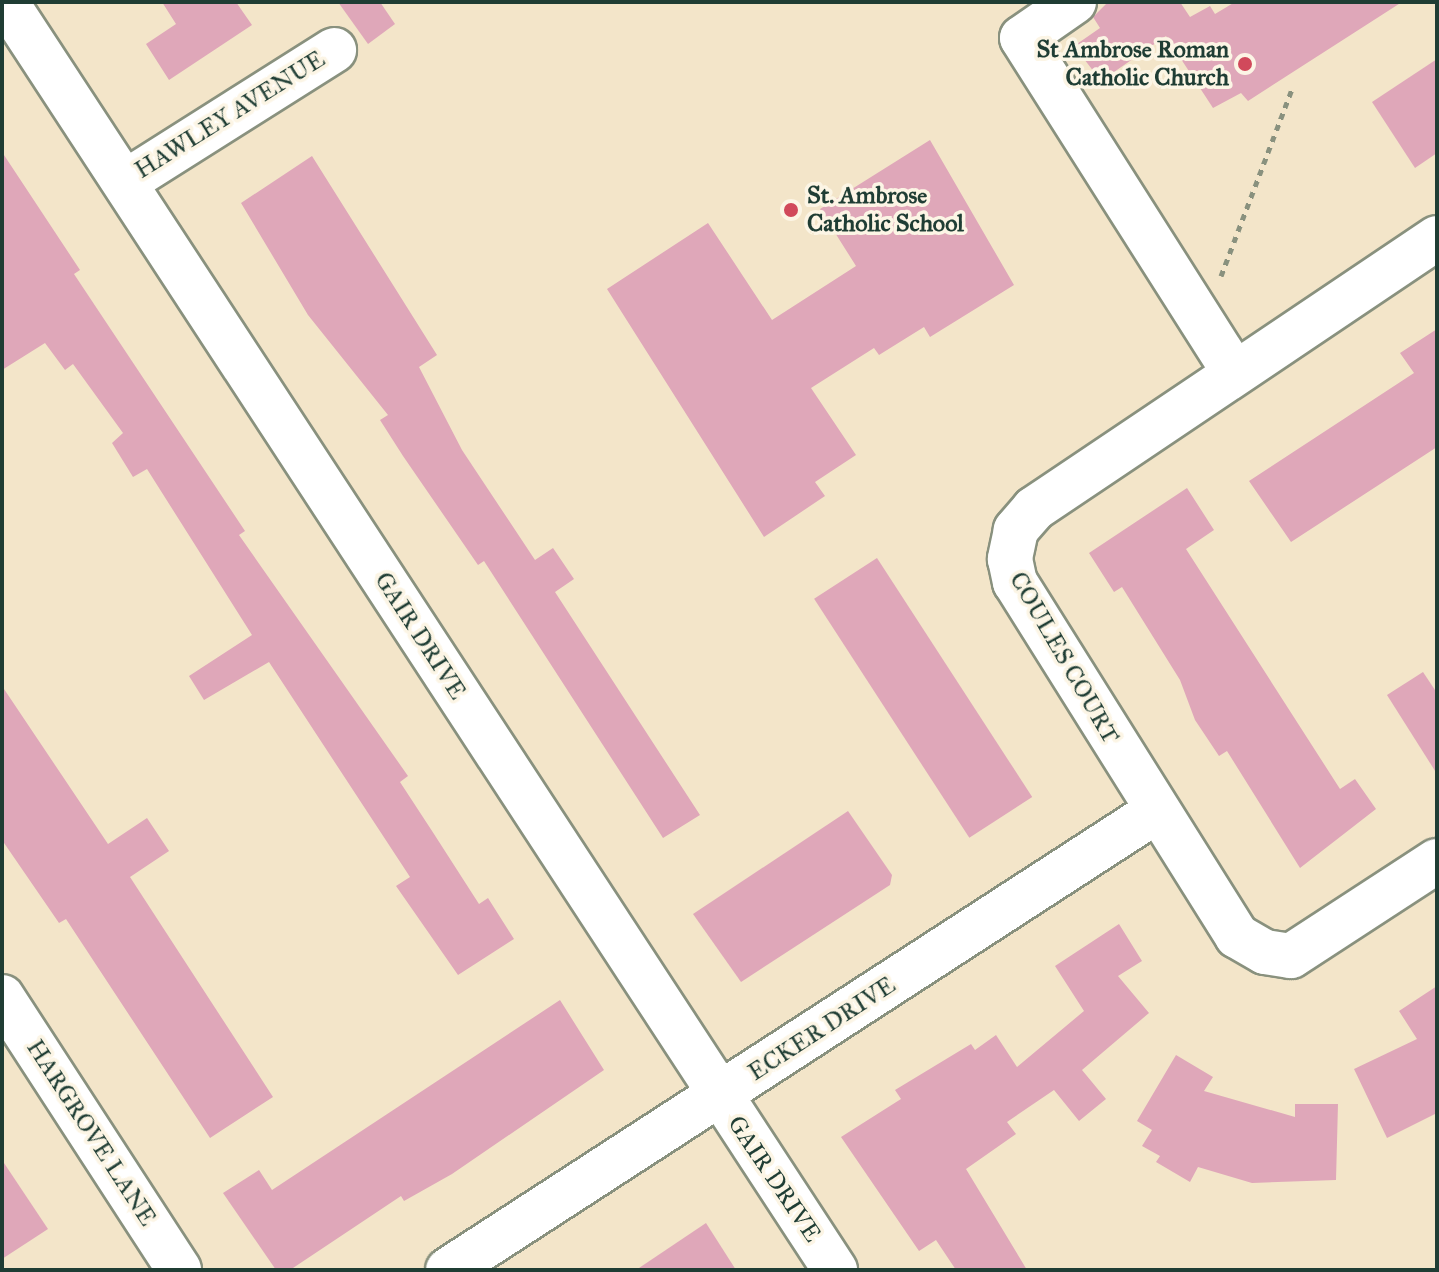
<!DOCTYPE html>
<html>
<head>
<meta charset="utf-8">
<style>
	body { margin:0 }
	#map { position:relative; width:1439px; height:1272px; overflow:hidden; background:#f3e5c9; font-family:"IM FELL Great Primer",serif }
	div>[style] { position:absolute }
	.building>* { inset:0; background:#dfa7b9; transform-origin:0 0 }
	.path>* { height:5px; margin-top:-2.5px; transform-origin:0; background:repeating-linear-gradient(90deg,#89917e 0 6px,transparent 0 12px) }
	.roads { filter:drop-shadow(2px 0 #89917e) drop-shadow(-2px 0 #89917e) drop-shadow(0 2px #89917e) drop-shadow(0 -2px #89917e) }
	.minor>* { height:44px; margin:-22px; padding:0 22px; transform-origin:22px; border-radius:22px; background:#fff }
	.dots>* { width:22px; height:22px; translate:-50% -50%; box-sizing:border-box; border:4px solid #fcf5e5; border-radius:50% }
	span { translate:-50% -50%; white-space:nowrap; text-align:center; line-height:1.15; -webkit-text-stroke:7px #fcf5e5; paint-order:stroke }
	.poi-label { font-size:24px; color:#1f3d34; font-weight:700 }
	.right { translate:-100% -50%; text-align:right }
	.left { translate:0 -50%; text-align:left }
	.street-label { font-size:24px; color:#1f3d34 }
	.frame { position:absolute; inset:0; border:4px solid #1f3d34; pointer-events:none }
</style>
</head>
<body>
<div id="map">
	<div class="building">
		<div style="clip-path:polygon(162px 2px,236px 2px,252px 25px,169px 80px,146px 44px,176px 24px)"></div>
		<div style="clip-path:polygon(338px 2px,380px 2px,395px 24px,368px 44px)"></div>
		<div style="clip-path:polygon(1108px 2px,1180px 2px,1190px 17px,1210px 6px,1215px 14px,1235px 2px,1402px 2px,1248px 101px,1241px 93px,1213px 108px,1166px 36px,1101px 81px,1074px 46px,1100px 28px,1093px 17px)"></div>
		<div style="clip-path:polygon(1437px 59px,1437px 153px,1415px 168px,1372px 102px)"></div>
		<div style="clip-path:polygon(930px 140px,1014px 285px,930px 337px,924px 327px,879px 355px,874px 348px,811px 388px,856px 455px,815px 482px,825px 496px,764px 537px,607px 289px,708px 223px,772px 320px,856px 266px,820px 209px)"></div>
		<div style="clip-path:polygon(2px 152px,80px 270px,74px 274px,245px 531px,239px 535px,408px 776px,400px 782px,434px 834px,479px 904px,488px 898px,514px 939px,458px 975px,396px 886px,410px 877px,269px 662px,204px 700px,189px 676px,252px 635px,147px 469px,133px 477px,112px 443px,123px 433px,73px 364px,65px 370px,45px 343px,2px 370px)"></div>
		<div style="clip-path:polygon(312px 156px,437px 355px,419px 367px,462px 450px,535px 560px,553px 548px,574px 579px,555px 592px,700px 815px,663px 838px,484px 561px,478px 565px,403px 456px,380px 420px,388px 415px,308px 315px,241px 203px)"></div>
		<div style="clip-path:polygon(1437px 329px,1437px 447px,1291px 542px,1249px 481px,1414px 373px,1400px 353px)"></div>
		<div style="clip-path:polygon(1187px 488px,1214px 530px,1186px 549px,1340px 789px,1355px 779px,1376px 809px,1300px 868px,1227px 751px,1219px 756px,1195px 720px,1180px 680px,1122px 587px,1114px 592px,1089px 553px)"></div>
		<div style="left:877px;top:558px;width:285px;height:75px;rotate:57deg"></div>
		<div style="clip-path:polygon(1423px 672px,1437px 693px,1437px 774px,1387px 695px)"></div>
		<div style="clip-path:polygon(2px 686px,108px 844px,147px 818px,169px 851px,130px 877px,273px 1097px,210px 1138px,66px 919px,59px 923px,2px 840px)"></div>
		<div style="clip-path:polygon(848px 811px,892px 875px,890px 885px,741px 982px,693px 914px)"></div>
		<div style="clip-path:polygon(1119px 924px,1142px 961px,1118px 976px,1149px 1013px,1082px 1070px,1106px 1099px,1079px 1121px,1054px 1090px,1007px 1122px,1016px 1134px,966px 1169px,1027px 1270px,956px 1270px,936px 1240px,919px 1251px,841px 1137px,901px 1099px,895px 1090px,971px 1044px,975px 1050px,996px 1035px,1017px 1067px,1084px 1011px,1055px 966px)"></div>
		<div style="clip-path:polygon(1437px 986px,1437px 1113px,1387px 1138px,1354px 1069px,1417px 1039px,1399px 1011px)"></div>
		<div style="clip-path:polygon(560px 1000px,604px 1070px,452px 1174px,404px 1201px,401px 1196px,290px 1270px,276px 1270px,223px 1193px,259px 1170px,272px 1190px)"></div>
		<div style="clip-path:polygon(1176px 1055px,1213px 1077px,1204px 1091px,1295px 1117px,1295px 1104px,1338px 1104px,1336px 1180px,1252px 1183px,1198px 1167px,1190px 1182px,1156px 1162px,1160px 1156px,1142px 1146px,1152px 1130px,1137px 1121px)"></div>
		<div style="clip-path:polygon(2px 1160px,48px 1229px,2px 1259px)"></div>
		<div style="clip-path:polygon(706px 1223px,736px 1270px,636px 1270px)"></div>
	</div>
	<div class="path">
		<div style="left:1221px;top:276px;width:203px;rotate:-69.2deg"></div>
	</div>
	<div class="roads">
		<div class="minor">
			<div style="left:6px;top:2px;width:1515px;rotate:56.82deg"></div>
			<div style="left:1074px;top:2px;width:63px;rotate:145.3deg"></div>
			<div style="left:1022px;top:38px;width:393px;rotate:57.6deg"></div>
			<div style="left:127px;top:181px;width:245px;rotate:-32.3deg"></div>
			<div style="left:1437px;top:238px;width:486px;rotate:146.1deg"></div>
			<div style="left:1034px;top:509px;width:28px;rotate:131deg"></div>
			<div style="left:1016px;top:530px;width:30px;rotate:102deg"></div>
			<div style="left:1010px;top:559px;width:24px;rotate:78deg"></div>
			<div style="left:1015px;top:582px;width:418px;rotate:57.9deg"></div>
			<div style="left:1237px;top:936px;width:32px;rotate:30deg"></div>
			<div style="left:1265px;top:952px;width:26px;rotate:9deg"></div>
			<div style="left:1291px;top:956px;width:174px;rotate:-33.1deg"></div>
			<div style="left:2px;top:997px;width:325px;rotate:57deg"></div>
			<div style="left:448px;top:1270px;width:842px;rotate:-32.94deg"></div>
		</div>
	</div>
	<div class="dots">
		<div style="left:1245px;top:64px;background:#d1495b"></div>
		<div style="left:791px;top:210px;background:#d1495b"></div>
	</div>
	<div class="poi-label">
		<span class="right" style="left:1229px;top:64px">St Ambrose Roman<br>Catholic Church</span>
		<span class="left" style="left:807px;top:210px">St. Ambrose<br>Catholic School</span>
	</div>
	<div class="street-label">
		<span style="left:230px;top:115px;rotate:-32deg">HAWLEY AVENUE</span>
		<span style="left:420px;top:636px;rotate:57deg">GAIR DRIVE</span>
		<span style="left:1064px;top:658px;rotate:60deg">COULES COURT</span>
		<span style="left:822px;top:1029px;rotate:-33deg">ECKER DRIVE</span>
		<span style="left:91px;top:1133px;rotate:57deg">HARGROVE LANE</span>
		<span style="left:774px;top:1179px;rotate:56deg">GAIR DRIVE</span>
	</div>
	<div class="frame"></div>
</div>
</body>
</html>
